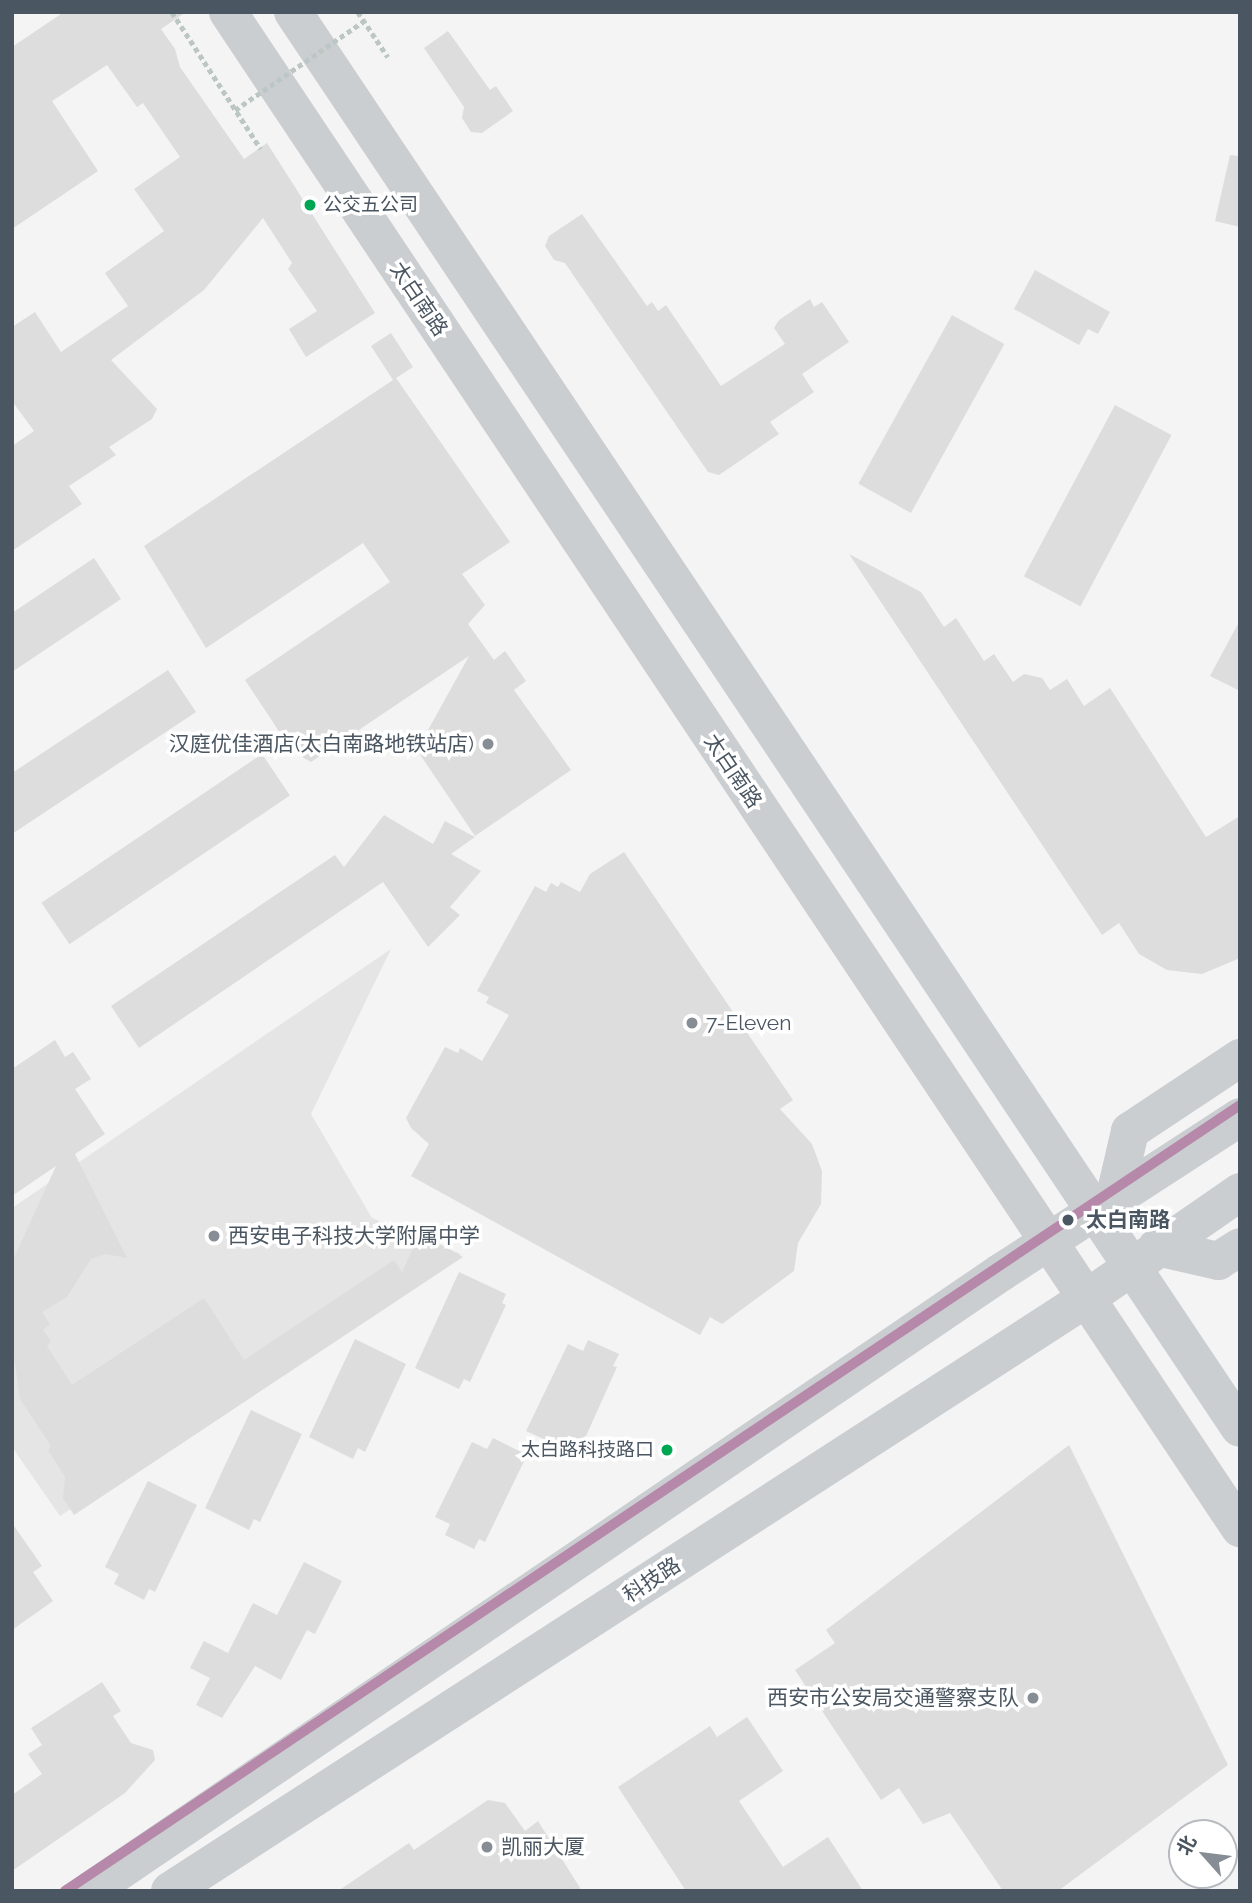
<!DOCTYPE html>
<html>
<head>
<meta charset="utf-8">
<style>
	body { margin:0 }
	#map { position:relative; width:1252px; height:1903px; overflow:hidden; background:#f4f4f4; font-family:Raleway,"Noto Sans SC",sans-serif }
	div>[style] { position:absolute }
	.education>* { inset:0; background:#e6e5e6 }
	.building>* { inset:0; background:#ddddde; transform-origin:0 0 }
	.path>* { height:4.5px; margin-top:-2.25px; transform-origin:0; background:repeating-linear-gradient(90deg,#bcc7c4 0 5px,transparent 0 8.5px) }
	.primary>* { height:38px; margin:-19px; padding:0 19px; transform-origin:19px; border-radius:19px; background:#caced1 }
	.path-bridge>* { height:4.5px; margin-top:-2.25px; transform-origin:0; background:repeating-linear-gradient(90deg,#bcc7c4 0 5px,transparent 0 8.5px) }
	.metro-1>* { height:10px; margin:-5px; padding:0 5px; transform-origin:5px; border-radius:5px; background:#b688a9 }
	.dots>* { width:19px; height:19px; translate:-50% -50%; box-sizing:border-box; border:4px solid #fff; border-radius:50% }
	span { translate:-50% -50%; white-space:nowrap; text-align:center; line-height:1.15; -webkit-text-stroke:7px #fff; paint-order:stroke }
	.bus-label { font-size:19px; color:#4a5661 }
	.left { translate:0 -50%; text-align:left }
	.right { translate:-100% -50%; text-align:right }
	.street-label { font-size:21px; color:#4a5661 }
	.poi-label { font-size:21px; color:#4a5661 }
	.stop-label { font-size:21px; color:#4a5661; font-weight:700 }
	.frame { position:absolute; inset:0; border:14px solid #4a5661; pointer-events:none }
	.north { position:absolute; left:1168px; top:1819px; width:70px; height:70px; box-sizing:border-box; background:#fff; border:2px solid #b7bbc0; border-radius:50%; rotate:298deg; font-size:19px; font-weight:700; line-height:28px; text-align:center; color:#4a5661 }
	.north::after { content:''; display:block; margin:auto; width:24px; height:32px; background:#868d94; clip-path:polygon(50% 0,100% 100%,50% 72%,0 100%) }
</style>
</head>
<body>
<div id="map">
	<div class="education">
		<div style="clip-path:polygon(391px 949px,311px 1114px,372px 1218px,461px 1254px,60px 1516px,12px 1447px,12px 1208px)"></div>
	</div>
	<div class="building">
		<div style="clip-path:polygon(64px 12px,186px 12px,161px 29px,175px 49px,180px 67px,244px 159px,267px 143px,375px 313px,306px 357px,289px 329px,317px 311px,288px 269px,292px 263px,263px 218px,204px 290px,111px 360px,157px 409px,152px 419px,109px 447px,116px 455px,69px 486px,82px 504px,12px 551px,12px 446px,34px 431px,12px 401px,12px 327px,35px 312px,61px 352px,128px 306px,105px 273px,164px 231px,134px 189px,180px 157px,143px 103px,137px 107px,107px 65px,52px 101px,98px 171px,12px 229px,12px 47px)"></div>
		<div style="clip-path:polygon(448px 31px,490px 90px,496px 86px,513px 111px,482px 133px,471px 132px,462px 118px,464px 107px,424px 48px)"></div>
		<div style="clip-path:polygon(1230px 155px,1240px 156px,1240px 227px,1215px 221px)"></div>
		<div style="clip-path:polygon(582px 214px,647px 306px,652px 302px,658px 311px,666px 305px,721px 386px,785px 344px,774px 328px,779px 320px,810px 299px,814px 307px,822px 302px,849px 342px,802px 374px,814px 392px,770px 422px,779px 434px,719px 475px,708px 472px,565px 263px,554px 260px,545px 246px,549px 236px)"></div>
		<div style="clip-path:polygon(1035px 270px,1110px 312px,1098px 334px,1088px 329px,1079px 345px,1014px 309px)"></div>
		<div style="left:952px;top:315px;width:60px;height:193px;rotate:29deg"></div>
		<div style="clip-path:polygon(391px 333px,413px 367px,396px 378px,510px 542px,462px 574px,485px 605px,468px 624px,494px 660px,505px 651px,526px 681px,514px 690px,571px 770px,475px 836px,417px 750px,469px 656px,311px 762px,277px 743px,284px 739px,245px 680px,390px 582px,363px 543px,206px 648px,144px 546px,393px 380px,371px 346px)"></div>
		<div style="left:1115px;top:405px;width:64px;height:194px;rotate:28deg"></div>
		<div style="clip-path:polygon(849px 554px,921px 592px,944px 627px,956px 618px,984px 661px,994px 654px,1013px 682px,1024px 674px,1042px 678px,1050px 690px,1067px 679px,1084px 706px,1110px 688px,1206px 837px,1240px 816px,1240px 958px,1202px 974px,1167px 970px,1139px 954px,1119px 923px,1102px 935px)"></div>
		<div style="clip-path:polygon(94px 558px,121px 599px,12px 672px,12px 613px)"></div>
		<div style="clip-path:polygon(1240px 620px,1240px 691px,1210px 676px)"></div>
		<div style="clip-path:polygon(168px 670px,196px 712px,12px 834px,12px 773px)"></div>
		<div style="left:262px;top:754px;width:50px;height:266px;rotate:56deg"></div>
		<div style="clip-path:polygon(384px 815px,433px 844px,445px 821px,475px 837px,451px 854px,481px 871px,450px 907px,460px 915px,428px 947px,383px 882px,139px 1048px,111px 1006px,335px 855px,344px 867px)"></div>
		<div style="clip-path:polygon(624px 852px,793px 1100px,780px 1109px,812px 1144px,822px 1171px,821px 1204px,798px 1243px,794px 1271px,722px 1324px,710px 1317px,700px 1335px,411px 1176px,429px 1144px,411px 1128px,406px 1118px,445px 1047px,458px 1053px,460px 1048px,482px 1061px,509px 1015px,486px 1003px,489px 997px,477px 991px,535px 886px,546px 892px,551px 883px,558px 887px,561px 882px,580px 892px,590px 874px)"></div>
		<div style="clip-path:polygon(55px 1040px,65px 1057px,73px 1052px,91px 1079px,75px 1089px,105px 1134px,75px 1154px,127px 1258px,105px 1254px,91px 1259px,67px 1297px,42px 1312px,50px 1324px,43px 1330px,51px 1341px,47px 1346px,72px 1385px,204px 1298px,244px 1360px,394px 1260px,402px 1272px,420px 1233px,463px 1257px,74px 1515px,63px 1498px,65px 1477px,48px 1450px,51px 1446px,20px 1399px,12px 1342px,12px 1262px,56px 1166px,12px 1196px,12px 1069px)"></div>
		<div style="clip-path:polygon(459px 1272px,506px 1294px,502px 1303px,506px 1305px,470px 1382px,464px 1379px,459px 1389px,415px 1368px)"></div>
		<div style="clip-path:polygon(355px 1339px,406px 1364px,365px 1452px,358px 1448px,353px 1459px,309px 1437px)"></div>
		<div style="clip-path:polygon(588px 1340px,619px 1354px,613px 1366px,617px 1367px,582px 1445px,575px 1441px,570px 1451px,526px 1431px,568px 1344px,583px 1351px)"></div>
		<div style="clip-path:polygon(251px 1410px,302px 1434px,260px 1522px,254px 1519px,249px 1530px,205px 1508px)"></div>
		<div style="clip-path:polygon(493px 1438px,527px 1455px,485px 1542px,479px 1539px,474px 1549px,445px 1535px,450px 1524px,435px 1517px,472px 1442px,487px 1449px)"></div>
		<div style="clip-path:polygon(1069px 1445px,1228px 1765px,1058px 1891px,1003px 1891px,950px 1813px,923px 1824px,899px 1788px,881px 1800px,795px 1670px,835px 1643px,826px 1630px)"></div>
		<div style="clip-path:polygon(148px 1481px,197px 1505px,155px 1592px,149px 1589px,144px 1600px,114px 1584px,119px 1574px,105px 1567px)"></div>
		<div style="clip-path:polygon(12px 1523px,42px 1566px,33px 1572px,53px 1601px,12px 1630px)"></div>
		<div style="clip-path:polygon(304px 1562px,342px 1581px,315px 1634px,307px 1630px,281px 1680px,255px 1666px,222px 1718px,196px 1705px,210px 1678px,190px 1668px,204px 1641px,228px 1653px,253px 1603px,277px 1615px)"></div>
		<div style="clip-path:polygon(102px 1682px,121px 1711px,113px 1716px,131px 1743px,153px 1750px,155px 1760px,125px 1793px,12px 1871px,12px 1795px,42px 1774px,28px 1754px,42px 1745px,31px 1728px)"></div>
		<div style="clip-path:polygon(747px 1717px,783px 1771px,739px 1801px,783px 1867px,828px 1837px,863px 1891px,686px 1891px,618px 1787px,710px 1726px,717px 1737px)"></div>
		<div style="clip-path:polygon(488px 1800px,505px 1803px,525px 1831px,538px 1821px,582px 1891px,338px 1891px,409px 1843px,414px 1850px)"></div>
	</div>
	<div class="path">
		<div style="left:172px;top:12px;width:163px;rotate:57deg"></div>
		<div style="left:358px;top:12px;width:54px;rotate:56.3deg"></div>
	</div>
	<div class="primary">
		<div style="left:228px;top:12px;width:1823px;rotate:56.28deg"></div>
		<div style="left:293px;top:12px;width:1703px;rotate:56.23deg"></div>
		<div style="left:1114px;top:1200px;width:71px;rotate:-76.9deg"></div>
		<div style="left:1130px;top:1131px;width:132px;rotate:-33.6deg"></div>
		<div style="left:1157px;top:1247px;width:63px;rotate:12.9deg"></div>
		<div style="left:1218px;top:1261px;width:26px;rotate:-32deg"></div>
		<div style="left:90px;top:1891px;width:1100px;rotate:-34.18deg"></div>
		<div style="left:1000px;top:1273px;width:286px;rotate:-33deg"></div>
		<div style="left:170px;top:1891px;width:1092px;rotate:-32.89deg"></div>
		<div style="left:1087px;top:1298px;width:186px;rotate:-34.7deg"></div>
	</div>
	<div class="path-bridge">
		<div style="left:235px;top:110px;width:157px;rotate:-34.6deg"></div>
	</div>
	<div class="metro-1">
		<div style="left:65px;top:1891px;width:1414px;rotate:-33.78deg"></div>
	</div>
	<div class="dots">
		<div style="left:310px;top:205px;background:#00a651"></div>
		<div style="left:488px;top:744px;background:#868d94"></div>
		<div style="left:692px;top:1023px;background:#868d94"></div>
		<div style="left:1068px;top:1220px;background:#4a5661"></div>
		<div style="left:214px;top:1236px;background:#868d94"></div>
		<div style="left:667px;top:1450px;background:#00a651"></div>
		<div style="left:1033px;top:1698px;background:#868d94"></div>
		<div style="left:487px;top:1847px;background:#868d94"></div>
	</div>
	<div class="bus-label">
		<span class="left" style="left:323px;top:205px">公交五公司</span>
		<span class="right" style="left:654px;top:1450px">太白路科技路口</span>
	</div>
	<div class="street-label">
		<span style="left:419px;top:299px;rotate:56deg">太白南路</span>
		<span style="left:733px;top:771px;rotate:56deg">太白南路</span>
		<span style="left:652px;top:1580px;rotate:-33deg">科技路</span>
	</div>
	<div class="poi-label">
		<span class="right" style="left:474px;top:744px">汉庭优佳酒店(太白南路地铁站店)</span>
		<span class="left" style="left:706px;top:1023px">7-Eleven</span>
		<span class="left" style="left:228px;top:1236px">西安电子科技大学附属中学</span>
		<span class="right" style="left:1019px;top:1698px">西安市公安局交通警察支队</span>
		<span class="left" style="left:501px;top:1847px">凯丽大厦</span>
	</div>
	<div class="stop-label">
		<span class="left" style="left:1086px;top:1220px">太白南路</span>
	</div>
	<div class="frame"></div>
	<div class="north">北</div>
</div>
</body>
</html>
